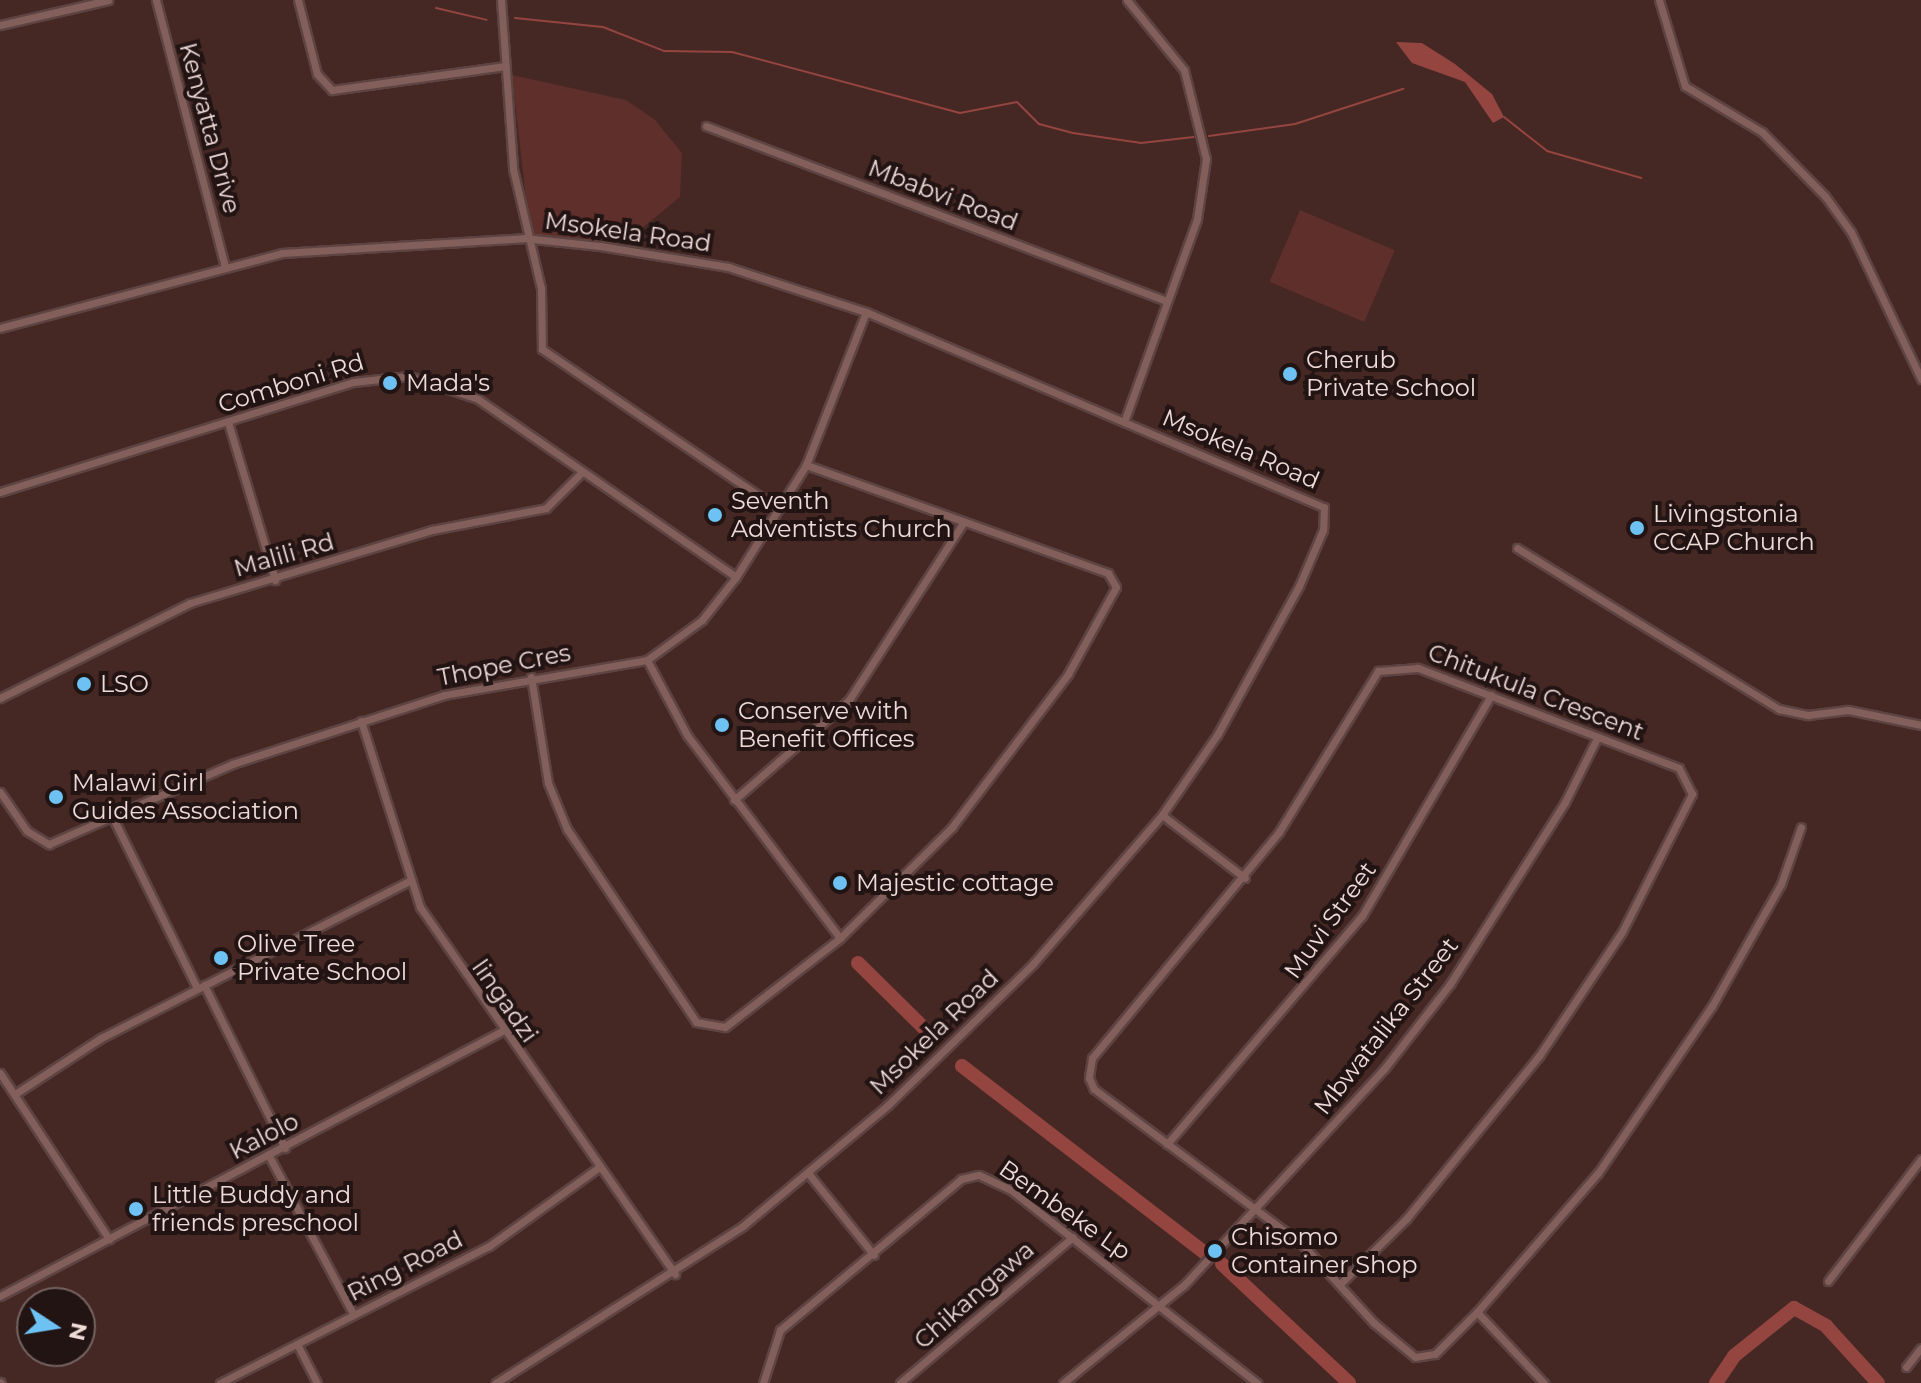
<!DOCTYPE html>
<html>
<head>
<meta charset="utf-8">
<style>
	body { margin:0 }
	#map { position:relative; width:1921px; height:1383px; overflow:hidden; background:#452724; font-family:Montserrat,sans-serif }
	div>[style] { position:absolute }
	.green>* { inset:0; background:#5f2f2b; transform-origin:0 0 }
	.water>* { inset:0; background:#944540 }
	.stream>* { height:2px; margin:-1px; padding:0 1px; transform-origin:1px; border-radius:1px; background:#944540 }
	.river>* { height:14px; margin:-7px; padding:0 7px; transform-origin:7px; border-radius:7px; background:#944540 }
	.roads { filter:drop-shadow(2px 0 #5d4442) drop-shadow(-2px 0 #5d4442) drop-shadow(0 2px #5d4442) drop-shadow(0 -2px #5d4442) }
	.street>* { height:7px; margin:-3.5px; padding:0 3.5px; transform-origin:3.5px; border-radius:3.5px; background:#825f5b }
	.dots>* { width:22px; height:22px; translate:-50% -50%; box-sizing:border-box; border:4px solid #221413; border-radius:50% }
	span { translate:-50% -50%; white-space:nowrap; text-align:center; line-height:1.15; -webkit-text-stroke:8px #221413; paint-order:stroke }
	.street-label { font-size:24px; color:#eedad7 }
	.poi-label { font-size:24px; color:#eedad7 }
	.left { translate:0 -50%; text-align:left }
	.north { position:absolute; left:16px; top:1287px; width:80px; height:80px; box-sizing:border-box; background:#221413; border:2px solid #746361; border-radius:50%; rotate:102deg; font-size:22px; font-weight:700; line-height:32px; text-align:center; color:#eedad7 }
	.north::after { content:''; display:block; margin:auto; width:28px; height:36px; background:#6dc2f3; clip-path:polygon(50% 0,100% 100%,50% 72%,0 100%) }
</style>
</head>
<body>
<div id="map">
	<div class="green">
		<div style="clip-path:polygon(512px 75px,626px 100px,655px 120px,682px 153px,680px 197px,624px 243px,530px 234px)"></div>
		<div style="left:1300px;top:210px;width:103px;height:78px;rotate:23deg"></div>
	</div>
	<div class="water">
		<div style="clip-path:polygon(1396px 42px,1422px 43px,1455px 64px,1492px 94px,1504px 117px,1493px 123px,1465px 82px,1412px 63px)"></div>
	</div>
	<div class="stream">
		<div style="left:436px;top:8px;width:52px;rotate:13.2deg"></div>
		<div style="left:515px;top:18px;width:88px;rotate:5.8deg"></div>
		<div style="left:603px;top:27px;width:66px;rotate:21.5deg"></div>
		<div style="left:664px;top:51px;width:68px;rotate:0.8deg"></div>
		<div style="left:732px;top:52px;width:236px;rotate:15deg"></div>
		<div style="left:960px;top:113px;width:58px;rotate:-10.9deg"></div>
		<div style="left:1017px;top:102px;width:31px;rotate:45deg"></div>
		<div style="left:1039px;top:124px;width:35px;rotate:15deg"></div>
		<div style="left:1073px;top:133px;width:69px;rotate:8.4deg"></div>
		<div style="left:1141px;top:143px;width:53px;rotate:-6.5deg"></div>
		<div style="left:1504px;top:117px;width:55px;rotate:38.3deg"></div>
		<div style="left:1547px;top:151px;width:98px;rotate:16deg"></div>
		<div style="left:1209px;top:136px;width:87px;rotate:-7.9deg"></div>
		<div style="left:1295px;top:124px;width:114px;rotate:-18deg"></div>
	</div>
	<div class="river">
		<div style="left:858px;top:963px;width:100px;rotate:44.6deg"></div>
		<div style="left:962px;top:1066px;width:307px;rotate:37.6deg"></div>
		<div style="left:1222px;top:1264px;width:174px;rotate:43.1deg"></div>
		<div style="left:1716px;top:1383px;width:32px;rotate:-56deg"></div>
		<div style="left:1734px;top:1356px;width:77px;rotate:-38.7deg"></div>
		<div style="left:1794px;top:1308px;width:37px;rotate:29deg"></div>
		<div style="left:1826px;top:1326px;width:77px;rotate:47.6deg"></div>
	</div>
	<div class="roads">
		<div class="street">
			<div style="left:156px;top:0;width:276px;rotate:75.5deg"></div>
			<div style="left:298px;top:0;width:76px;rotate:75.6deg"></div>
			<div style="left:317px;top:74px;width:22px;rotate:47deg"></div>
			<div style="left:332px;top:90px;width:175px;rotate:-7.9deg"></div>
			<div style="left:501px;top:0;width:169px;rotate:85.9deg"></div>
			<div style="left:513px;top:169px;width:122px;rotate:76.8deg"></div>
			<div style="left:541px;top:288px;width:61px;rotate:89.1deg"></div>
			<div style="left:542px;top:349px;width:285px;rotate:34.1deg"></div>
			<div style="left:1659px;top:0;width:90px;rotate:73.2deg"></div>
			<div style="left:1685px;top:86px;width:90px;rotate:30.9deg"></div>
			<div style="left:1762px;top:132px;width:90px;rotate:45.5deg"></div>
			<div style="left:1825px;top:196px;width:44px;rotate:54.2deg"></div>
			<div style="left:1851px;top:232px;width:163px;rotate:64.5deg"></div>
			<div style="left:0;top:25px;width:111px;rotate:-13deg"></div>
			<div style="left:706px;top:126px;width:492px;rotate:20.8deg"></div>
			<div style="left:0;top:328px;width:292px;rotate:-14.9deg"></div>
			<div style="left:282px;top:253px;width:242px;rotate:-3.5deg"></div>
			<div style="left:524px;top:238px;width:76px;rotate:6deg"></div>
			<div style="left:600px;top:246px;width:130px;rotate:9.3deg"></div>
			<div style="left:728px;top:267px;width:145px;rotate:18.1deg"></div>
			<div style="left:866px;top:312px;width:498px;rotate:23.1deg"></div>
			<div style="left:1324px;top:507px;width:23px;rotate:92deg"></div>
			<div style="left:1323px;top:530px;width:61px;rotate:113.2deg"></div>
			<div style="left:1299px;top:586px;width:170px;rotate:118.8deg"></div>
			<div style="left:1217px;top:735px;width:97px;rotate:124.5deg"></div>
			<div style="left:1162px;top:815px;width:197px;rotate:130.9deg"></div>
			<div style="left:1033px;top:964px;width:202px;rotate:135.8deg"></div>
			<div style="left:888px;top:1105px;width:189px;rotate:140.2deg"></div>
			<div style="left:743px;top:1226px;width:293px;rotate:147.6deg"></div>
			<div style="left:228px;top:422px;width:165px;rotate:73.4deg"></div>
			<div style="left:1124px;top:422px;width:216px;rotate:-70.2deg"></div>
			<div style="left:1197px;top:219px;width:61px;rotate:-81.5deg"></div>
			<div style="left:1206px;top:159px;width:92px;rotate:-103.9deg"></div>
			<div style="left:1184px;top:70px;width:90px;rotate:-129.2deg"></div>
			<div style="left:0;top:492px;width:370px;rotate:-17.3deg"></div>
			<div style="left:353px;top:382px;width:56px;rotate:-6.1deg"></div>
			<div style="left:409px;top:376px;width:73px;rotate:18.4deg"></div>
			<div style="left:478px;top:399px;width:313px;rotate:34.6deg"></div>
			<div style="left:1517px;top:548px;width:308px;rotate:31.6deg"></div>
			<div style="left:1779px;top:709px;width:30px;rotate:12deg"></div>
			<div style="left:1808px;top:715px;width:40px;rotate:-7.1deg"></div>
			<div style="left:1848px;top:710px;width:75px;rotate:11.6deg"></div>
			<div style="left:647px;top:660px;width:85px;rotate:61.9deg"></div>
			<div style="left:687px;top:735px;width:254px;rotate:53deg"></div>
			<div style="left:531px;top:677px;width:107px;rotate:80.9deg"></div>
			<div style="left:548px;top:783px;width:50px;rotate:67.6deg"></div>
			<div style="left:567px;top:829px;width:232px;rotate:56.2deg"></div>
			<div style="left:696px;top:1022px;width:29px;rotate:10deg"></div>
			<div style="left:725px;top:1027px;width:145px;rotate:-37.7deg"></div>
			<div style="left:840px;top:938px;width:158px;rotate:-44.7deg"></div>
			<div style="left:952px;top:827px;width:192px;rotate:-52.8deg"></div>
			<div style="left:1068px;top:674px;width:99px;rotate:-61.1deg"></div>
			<div style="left:1116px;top:587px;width:16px;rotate:-120deg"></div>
			<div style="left:1108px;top:573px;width:321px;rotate:-160.3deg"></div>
			<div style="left:0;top:698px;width:212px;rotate:-26.6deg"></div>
			<div style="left:190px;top:603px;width:253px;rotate:-16.8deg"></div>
			<div style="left:432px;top:530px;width:116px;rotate:-10.9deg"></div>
			<div style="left:546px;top:508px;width:51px;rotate:-45deg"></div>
			<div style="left:361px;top:721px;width:195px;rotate:72.4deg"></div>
			<div style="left:420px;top:907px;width:447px;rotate:55.2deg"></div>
			<div style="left:0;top:792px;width:47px;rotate:55.3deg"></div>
			<div style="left:27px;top:831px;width:26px;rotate:31deg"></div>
			<div style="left:49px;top:844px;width:200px;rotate:-23.6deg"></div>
			<div style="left:232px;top:764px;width:223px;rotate:-18deg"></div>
			<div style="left:444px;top:695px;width:206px;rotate:-9.8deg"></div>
			<div style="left:647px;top:660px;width:68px;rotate:-36deg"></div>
			<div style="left:702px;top:620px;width:55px;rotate:-51.7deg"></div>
			<div style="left:736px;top:577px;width:132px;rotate:-58deg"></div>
			<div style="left:806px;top:465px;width:164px;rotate:-68.6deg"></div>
			<div style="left:734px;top:800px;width:152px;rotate:-41deg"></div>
			<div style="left:849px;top:700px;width:211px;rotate:-57.2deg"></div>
			<div style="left:1162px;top:815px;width:104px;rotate:37.2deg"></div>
			<div style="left:112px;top:816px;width:192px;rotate:63.7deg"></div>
			<div style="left:204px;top:985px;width:182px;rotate:63.6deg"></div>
			<div style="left:0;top:1073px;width:199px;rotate:56.7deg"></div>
			<div style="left:15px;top:1094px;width:103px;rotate:-33.1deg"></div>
			<div style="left:101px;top:1038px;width:346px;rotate:-27deg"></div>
			<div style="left:1167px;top:1144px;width:300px;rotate:-49.5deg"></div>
			<div style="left:1362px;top:916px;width:256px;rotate:-59.7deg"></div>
			<div style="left:269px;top:1156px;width:180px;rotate:61.9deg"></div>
			<div style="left:808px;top:1173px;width:105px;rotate:51.2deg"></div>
			<div style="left:1828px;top:1281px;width:153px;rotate:-52.7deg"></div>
			<div style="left:1340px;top:1284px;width:93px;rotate:-44.6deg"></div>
			<div style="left:1406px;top:1219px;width:210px;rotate:-50.8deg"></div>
			<div style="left:1539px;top:1056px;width:149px;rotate:-56.2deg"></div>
			<div style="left:1622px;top:932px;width:155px;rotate:-63.1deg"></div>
			<div style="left:1692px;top:794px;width:29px;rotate:-117deg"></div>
			<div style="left:1679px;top:768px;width:280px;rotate:-159deg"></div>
			<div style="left:1418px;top:668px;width:40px;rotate:175.7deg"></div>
			<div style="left:1378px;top:671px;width:189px;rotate:121.6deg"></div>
			<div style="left:1279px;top:832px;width:293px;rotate:129.6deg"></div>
			<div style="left:1092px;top:1058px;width:20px;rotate:99deg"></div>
			<div style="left:1089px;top:1078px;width:12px;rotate:66deg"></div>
			<div style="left:1094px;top:1089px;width:259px;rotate:36.7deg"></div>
			<div style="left:1302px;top:1244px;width:107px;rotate:47.7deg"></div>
			<div style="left:1374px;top:1323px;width:53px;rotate:39.7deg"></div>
			<div style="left:1415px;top:1357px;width:20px;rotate:-9deg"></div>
			<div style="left:1435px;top:1354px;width:59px;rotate:-45deg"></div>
			<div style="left:1477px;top:1312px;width:184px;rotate:-49deg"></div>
			<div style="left:1598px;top:1173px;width:202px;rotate:-55.7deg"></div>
			<div style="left:1712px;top:1006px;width:140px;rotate:-60.5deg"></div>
			<div style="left:1781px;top:884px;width:60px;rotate:-70.7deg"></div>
			<div style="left:0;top:1296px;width:568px;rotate:-27.83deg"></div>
			<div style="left:1477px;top:1312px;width:98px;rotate:46.7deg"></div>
			<div style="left:297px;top:1344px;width:44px;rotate:62.9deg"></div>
			<div style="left:1906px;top:1367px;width:24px;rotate:-52deg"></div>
			<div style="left:0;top:1382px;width:1px;rotate:45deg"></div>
			<div style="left:220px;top:1383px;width:302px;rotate:-27deg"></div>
			<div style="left:489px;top:1246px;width:134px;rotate:-35.6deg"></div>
			<div style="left:763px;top:1383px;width:56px;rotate:-72.2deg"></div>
			<div style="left:780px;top:1330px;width:236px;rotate:-39.8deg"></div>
			<div style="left:961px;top:1179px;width:18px;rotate:-13deg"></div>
			<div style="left:979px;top:1175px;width:35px;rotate:25deg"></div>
			<div style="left:1011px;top:1190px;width:313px;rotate:38.1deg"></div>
			<div style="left:900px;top:1383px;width:226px;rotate:-40.2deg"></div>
			<div style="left:1063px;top:1383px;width:156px;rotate:-39deg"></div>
			<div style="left:1184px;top:1285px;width:294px;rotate:-47.2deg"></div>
			<div style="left:1384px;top:1069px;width:108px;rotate:-52.2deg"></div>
			<div style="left:1450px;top:984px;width:215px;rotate:-57.7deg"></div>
			<div style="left:1565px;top:802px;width:72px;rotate:-63.4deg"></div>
		</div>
	</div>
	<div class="dots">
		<div style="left:1290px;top:374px;background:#6dc2f3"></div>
		<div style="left:390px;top:383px;background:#6dc2f3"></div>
		<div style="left:715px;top:515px;background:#6dc2f3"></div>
		<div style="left:1637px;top:528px;background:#6dc2f3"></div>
		<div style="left:84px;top:684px;background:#6dc2f3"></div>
		<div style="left:722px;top:725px;background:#6dc2f3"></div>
		<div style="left:56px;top:797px;background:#6dc2f3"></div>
		<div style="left:840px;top:883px;background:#6dc2f3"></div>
		<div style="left:221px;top:958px;background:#6dc2f3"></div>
		<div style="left:136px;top:1209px;background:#6dc2f3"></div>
		<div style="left:1215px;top:1251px;background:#6dc2f3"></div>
	</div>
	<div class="street-label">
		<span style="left:210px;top:128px;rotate:75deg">Kenyatta Drive</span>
		<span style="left:943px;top:195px;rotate:21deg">Mbabvi Road</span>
		<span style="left:628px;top:232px;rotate:8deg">Msokela Road</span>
		<span style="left:291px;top:383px;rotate:-17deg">Comboni Rd</span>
		<span style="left:1241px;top:449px;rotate:23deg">Msokela Road</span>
		<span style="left:284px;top:555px;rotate:-16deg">Malili Rd</span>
		<span style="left:504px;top:665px;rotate:-11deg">Thope Cres</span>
		<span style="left:1536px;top:692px;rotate:21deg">Chitukula Crescent</span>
		<span style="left:1330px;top:920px;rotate:-54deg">Muvi Street</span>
		<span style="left:505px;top:1001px;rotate:55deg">lingadzi</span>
		<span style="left:1386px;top:1026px;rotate:-52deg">Mbwatalika Street</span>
		<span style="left:934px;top:1032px;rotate:-44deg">Msokela Road</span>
		<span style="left:264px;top:1136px;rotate:-27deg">Kalolo</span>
		<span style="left:1065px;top:1210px;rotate:35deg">Bembeke Lp</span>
		<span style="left:405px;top:1266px;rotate:-27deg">Ring Road</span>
		<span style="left:974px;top:1295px;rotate:-41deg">Chikangawa</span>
	</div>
	<div class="poi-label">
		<span class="left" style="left:1306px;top:374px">Cherub<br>Private School</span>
		<span class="left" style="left:406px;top:383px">Mada's</span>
		<span class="left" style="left:731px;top:515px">Seventh<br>Adventists Church</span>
		<span class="left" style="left:1653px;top:528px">Livingstonia<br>CCAP Church</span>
		<span class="left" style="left:100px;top:684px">LSO</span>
		<span class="left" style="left:738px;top:725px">Conserve with<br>Benefit Offices</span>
		<span class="left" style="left:72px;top:797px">Malawi Girl<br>Guides Association</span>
		<span class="left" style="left:856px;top:883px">Majestic cottage</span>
		<span class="left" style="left:237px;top:958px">Olive Tree<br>Private School</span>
		<span class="left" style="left:152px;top:1209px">Little Buddy and<br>friends preschool</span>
		<span class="left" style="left:1231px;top:1251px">Chisomo<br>Container Shop</span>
	</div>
	<div class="north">N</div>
</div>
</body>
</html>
